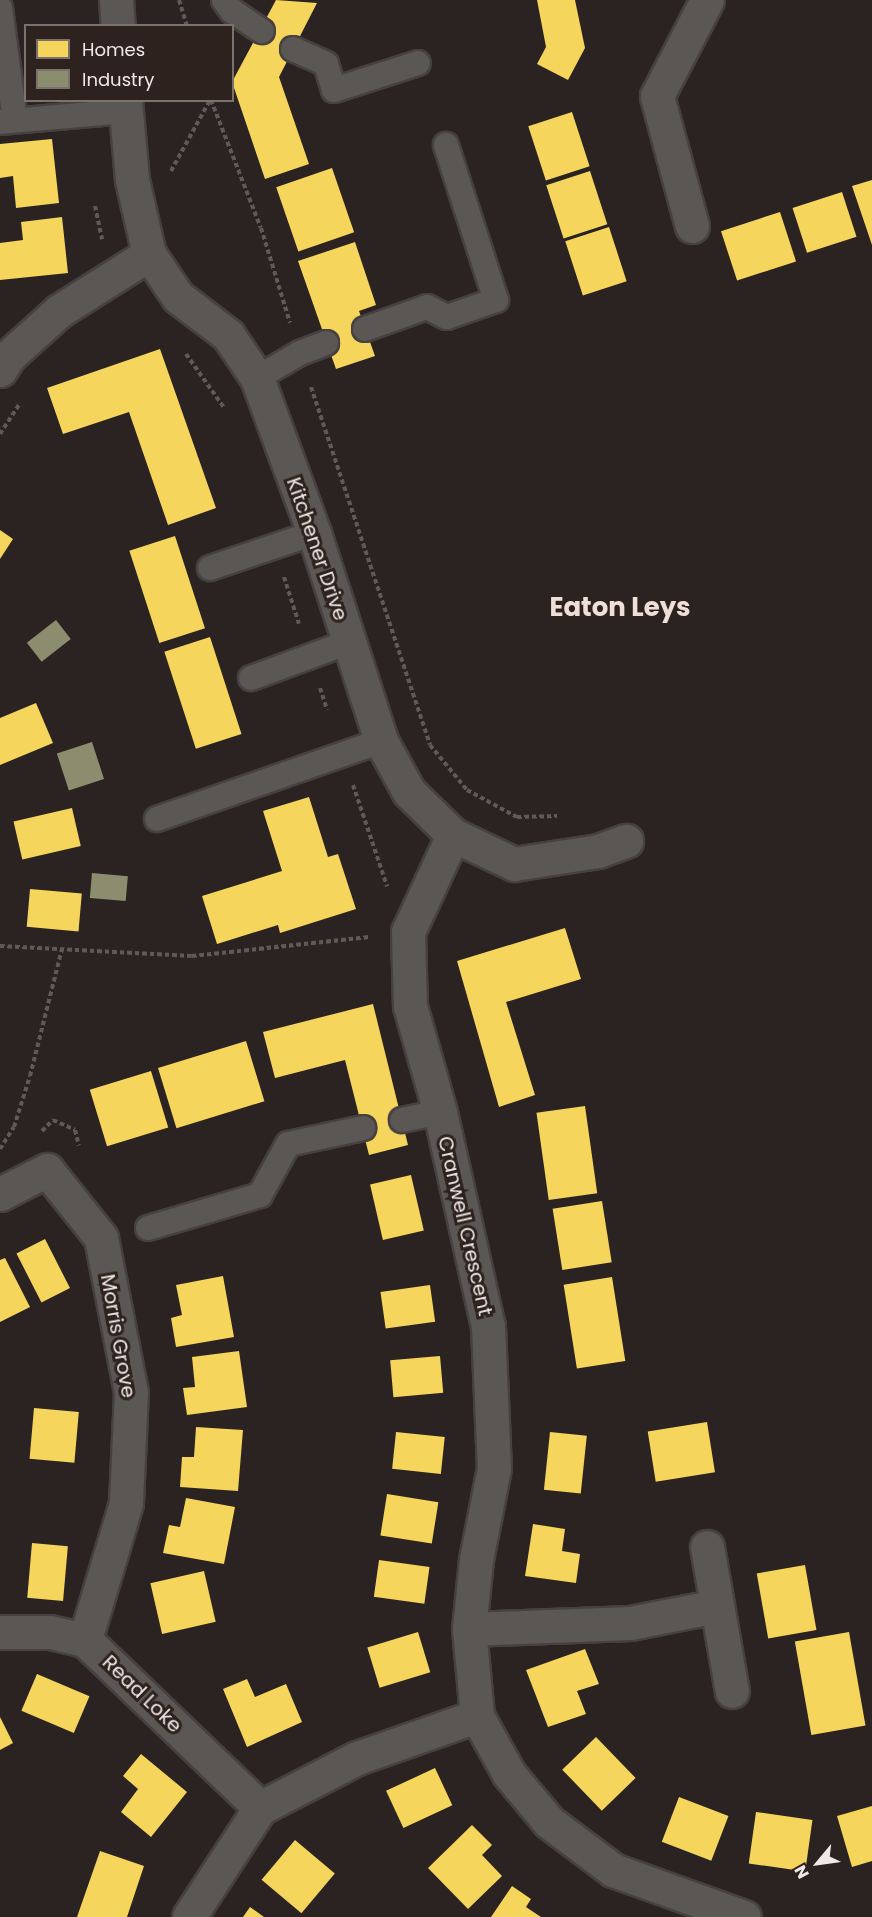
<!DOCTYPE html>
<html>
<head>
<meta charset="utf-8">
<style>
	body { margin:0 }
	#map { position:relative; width:872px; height:1917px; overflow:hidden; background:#2a2322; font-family:Poppins,sans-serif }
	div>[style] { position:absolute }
	.homes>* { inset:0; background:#f6d55c; transform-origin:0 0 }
	.industry>* { inset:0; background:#8c8c6e; transform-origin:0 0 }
	.path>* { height:4px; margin-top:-2px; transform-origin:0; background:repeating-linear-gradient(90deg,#5e5a58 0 4.5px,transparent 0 7.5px) }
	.roads { filter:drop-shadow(2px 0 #464140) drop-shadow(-2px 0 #464140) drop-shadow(0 2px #464140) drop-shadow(0 -2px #464140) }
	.lane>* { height:24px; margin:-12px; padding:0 12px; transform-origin:12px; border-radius:12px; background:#5b5755 }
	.street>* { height:33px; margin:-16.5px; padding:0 16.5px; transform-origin:16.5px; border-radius:16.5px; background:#5b5755 }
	span { translate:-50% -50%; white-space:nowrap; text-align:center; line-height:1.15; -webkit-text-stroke:6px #2d221e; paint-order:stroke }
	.street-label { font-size:20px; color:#f0e9e6 }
	.district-label { font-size:26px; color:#eee0d9; font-weight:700 }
	.legend { position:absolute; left:24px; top:24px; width:210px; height:78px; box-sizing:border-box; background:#2d221e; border:2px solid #7b726e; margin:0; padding:8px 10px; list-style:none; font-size:18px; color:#f0e9e6 }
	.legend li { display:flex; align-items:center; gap:12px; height:30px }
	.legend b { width:30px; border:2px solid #7b726e }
	.north { position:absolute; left:788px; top:1833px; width:60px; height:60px; -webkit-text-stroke:4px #2d221e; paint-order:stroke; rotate:241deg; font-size:16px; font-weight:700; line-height:24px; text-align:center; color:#f0e9e6 }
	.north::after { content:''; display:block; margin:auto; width:21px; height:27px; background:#f0e9e6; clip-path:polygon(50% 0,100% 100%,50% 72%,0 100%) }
</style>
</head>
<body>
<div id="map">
	<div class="homes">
		<div style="clip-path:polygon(276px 0,317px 3px,279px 77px,309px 164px,265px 179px,232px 82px)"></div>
		<div style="clip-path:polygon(537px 0,575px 0,585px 48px,568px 80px,537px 64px,546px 47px)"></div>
		<div style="left:572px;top:112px;width:57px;height:46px;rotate:72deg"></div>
		<div style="clip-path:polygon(52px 139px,59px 203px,16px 208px,13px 176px,0 178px,0 144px)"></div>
		<div style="left:332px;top:168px;width:68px;height:59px;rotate:71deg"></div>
		<div style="left:590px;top:171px;width:56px;height:46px;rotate:72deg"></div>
		<div style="clip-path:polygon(872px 180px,872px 245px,852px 186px)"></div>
		<div style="left:842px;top:192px;width:47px;height:52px;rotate:72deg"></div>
		<div style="left:780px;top:212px;width:52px;height:62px;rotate:72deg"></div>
		<div style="clip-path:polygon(62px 217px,68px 273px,0 280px,0 243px,23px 240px,21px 222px)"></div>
		<div style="left:609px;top:227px;width:57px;height:46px;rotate:72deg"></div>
		<div style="clip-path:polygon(355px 242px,376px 305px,359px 311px,375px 356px,336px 369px,298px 261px)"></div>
		<div style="clip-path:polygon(160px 349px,216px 508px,168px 525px,129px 412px,63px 434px,47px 388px)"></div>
		<div style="clip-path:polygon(0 530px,13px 539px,0 559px)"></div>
		<div style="left:175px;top:536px;width:97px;height:48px;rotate:72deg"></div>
		<div style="left:210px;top:637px;width:102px;height:48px;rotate:72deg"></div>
		<div style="clip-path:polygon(36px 703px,53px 743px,0 765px,0 718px)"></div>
		<div style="clip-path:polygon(309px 797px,328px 857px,338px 854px,356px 909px,280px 933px,278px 925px,217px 944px,202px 896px,282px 871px,263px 811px)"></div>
		<div style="left:72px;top:808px;width:39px;height:60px;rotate:77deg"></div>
		<div style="left:30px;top:889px;width:52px;height:38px;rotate:5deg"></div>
		<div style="clip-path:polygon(565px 928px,581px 979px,506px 1002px,535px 1095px,499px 1107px,457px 961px)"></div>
		<div style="clip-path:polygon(373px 1004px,408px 1145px,369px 1155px,345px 1060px,275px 1078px,263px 1032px)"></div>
		<div style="left:246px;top:1041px;width:63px;height:92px;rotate:73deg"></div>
		<div style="left:151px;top:1071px;width:59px;height:64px;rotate:73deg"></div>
		<div style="left:585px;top:1106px;width:88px;height:49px;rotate:82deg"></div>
		<div style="left:411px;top:1175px;width:57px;height:42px;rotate:77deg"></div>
		<div style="left:602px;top:1201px;width:62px;height:50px;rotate:81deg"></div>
		<div style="left:45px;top:1239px;width:55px;height:32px;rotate:63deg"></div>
		<div style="clip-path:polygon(5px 1258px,30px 1307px,0 1322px,0 1260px)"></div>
		<div style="clip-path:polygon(223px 1276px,234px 1337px,176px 1347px,171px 1318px,182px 1315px,176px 1285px)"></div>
		<div style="left:612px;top:1277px;width:85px;height:49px;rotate:81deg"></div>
		<div style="left:430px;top:1285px;width:37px;height:50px;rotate:82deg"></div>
		<div style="clip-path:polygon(239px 1351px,247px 1407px,187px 1415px,183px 1388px,195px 1387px,192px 1357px)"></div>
		<div style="left:440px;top:1356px;width:37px;height:50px;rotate:85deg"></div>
		<div style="left:34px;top:1408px;width:45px;height:51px;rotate:5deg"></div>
		<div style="left:707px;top:1422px;width:51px;height:60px;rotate:81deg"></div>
		<div style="clip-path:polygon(196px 1427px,243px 1430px,238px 1491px,180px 1487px,182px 1457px,194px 1457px)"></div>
		<div style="left:396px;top:1432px;width:49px;height:37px;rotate:6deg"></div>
		<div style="left:550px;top:1432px;width:37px;height:58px;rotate:6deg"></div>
		<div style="left:387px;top:1494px;width:52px;height:42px;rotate:9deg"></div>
		<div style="clip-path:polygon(186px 1498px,235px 1507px,224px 1564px,163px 1553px,169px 1525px,180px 1527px)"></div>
		<div style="clip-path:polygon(533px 1524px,565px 1529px,562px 1551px,580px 1554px,576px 1583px,525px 1576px)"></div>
		<div style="left:32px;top:1543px;width:36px;height:55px;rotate:5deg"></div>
		<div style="left:379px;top:1560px;width:51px;height:37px;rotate:8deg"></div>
		<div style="left:805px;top:1565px;width:66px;height:49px;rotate:80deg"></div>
		<div style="left:204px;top:1571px;width:52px;height:55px;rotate:77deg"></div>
		<div style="left:418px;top:1632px;width:42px;height:53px;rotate:73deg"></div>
		<div style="left:849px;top:1632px;width:95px;height:55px;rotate:80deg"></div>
		<div style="clip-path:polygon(585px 1649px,599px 1684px,577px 1691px,586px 1714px,548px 1727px,526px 1670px)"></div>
		<div style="left:37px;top:1674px;width:57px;height:40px;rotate:23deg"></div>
		<div style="clip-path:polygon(247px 1679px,255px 1697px,286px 1684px,302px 1722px,247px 1747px,223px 1689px)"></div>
		<div style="clip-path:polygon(0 1717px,13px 1743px,0 1750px)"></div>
		<div style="left:596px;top:1737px;width:57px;height:47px;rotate:46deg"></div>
		<div style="clip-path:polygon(141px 1754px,187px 1792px,151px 1837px,121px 1812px,138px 1789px,123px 1776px)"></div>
		<div style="left:435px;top:1768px;width:41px;height:54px;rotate:65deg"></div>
		<div style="left:679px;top:1797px;width:53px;height:48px;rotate:21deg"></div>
		<div style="clip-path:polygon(872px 1806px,872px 1861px,852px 1867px,837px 1816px)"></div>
		<div style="left:756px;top:1812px;width:57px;height:52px;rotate:8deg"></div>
		<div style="clip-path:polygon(472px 1825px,492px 1845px,482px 1855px,502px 1876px,468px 1909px,428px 1868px)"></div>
		<div style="left:295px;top:1840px;width:52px;height:52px;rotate:40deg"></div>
		<div style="clip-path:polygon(100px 1851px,144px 1866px,127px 1917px,77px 1917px)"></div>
		<div style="clip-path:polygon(512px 1886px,531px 1899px,526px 1907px,541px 1917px,491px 1917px)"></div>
		<div style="clip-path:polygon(250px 1907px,264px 1917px,243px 1917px)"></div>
	</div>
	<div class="industry">
		<div style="left:56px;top:620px;width:24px;height:37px;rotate:52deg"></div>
		<div style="left:92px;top:742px;width:39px;height:37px;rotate:72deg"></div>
		<div style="left:92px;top:873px;width:36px;height:25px;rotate:5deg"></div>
	</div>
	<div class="path">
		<div style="left:179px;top:0;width:27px;rotate:73deg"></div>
		<div style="left:211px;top:100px;width:137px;rotate:68.7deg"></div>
		<div style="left:261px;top:228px;width:99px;rotate:73deg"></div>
		<div style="left:171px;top:171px;width:81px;rotate:-61.2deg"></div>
		<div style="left:95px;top:206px;width:34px;rotate:78deg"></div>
		<div style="left:186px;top:354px;width:67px;rotate:54.7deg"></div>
		<div style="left:311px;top:387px;width:377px;rotate:71.6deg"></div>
		<div style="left:430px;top:745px;width:58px;rotate:50.6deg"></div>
		<div style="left:467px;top:790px;width:57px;rotate:28.4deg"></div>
		<div style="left:517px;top:817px;width:40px;rotate:-1.4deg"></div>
		<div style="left:0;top:434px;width:35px;rotate:-57deg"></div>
		<div style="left:284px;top:577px;width:49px;rotate:72.3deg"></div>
		<div style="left:320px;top:688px;width:23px;rotate:72deg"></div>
		<div style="left:353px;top:785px;width:107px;rotate:71.4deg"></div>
		<div style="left:0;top:946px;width:192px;rotate:3deg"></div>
		<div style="left:192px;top:956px;width:178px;rotate:-6.1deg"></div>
		<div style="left:42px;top:1131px;width:16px;rotate:-45deg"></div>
		<div style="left:53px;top:1120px;width:24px;rotate:24deg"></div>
		<div style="left:75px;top:1130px;width:16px;rotate:76deg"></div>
		<div style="left:0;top:1149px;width:26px;rotate:-58deg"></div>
		<div style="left:14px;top:1127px;width:53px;rotate:-72.6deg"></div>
		<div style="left:30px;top:1076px;width:131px;rotate:-75.9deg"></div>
	</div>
	<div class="roads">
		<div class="lane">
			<div style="left:224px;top:0;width:14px;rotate:54deg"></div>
			<div style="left:232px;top:11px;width:36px;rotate:34deg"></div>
			<div style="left:0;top:8px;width:113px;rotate:82.4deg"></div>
			<div style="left:293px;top:49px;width:36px;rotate:24deg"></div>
			<div style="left:326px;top:64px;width:27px;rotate:73deg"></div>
			<div style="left:334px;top:90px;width:88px;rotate:-17.8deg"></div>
			<div style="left:0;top:122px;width:126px;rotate:-5deg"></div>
			<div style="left:365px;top:329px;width:66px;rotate:-19.5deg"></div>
			<div style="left:427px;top:307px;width:22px;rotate:27deg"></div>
			<div style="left:447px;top:317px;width:52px;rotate:-19.1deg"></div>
			<div style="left:496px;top:300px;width:163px;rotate:-107.9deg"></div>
			<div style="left:257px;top:378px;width:50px;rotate:-30.2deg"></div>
			<div style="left:300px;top:353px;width:28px;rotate:-21deg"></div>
			<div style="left:210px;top:568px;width:110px;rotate:-18.6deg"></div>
			<div style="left:251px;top:678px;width:104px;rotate:-20.2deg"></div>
			<div style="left:157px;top:819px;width:237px;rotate:-19.2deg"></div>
			<div style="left:402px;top:1120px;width:39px;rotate:-12deg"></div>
			<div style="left:148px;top:1228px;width:117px;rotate:-16.4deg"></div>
			<div style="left:260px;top:1195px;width:58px;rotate:-61.2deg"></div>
			<div style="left:288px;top:1144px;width:77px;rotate:-12deg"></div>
		</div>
		<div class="street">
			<div style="left:116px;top:0;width:26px;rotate:86deg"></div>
			<div style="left:125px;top:100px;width:80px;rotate:85deg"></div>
			<div style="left:132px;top:180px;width:76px;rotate:77.1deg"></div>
			<div style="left:149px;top:254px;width:52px;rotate:56deg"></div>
			<div style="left:178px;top:297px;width:63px;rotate:37.2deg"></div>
			<div style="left:228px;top:335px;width:52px;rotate:56deg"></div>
			<div style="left:257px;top:378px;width:165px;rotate:69.8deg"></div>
			<div style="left:314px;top:533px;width:219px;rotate:72.1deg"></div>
			<div style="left:381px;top:741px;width:58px;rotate:61.2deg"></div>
			<div style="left:409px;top:792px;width:62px;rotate:44.3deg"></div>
			<div style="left:453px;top:835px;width:68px;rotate:25.4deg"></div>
			<div style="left:514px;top:864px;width:85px;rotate:-8.8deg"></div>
			<div style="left:598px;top:851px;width:30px;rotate:-20deg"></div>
			<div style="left:692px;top:226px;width:135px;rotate:-105.1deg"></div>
			<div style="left:657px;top:96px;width:108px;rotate:-62.5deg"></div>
			<div style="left:0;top:370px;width:17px;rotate:-57deg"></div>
			<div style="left:9px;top:356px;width:67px;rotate:-42deg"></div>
			<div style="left:59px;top:311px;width:107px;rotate:-32.3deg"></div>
			<div style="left:453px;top:835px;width:107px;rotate:114.9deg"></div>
			<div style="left:408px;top:932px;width:74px;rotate:88.5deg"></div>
			<div style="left:410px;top:1006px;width:110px;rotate:74.2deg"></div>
			<div style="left:440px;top:1112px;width:219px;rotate:77.4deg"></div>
			<div style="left:488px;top:1326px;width:142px;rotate:87.6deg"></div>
			<div style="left:494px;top:1468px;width:94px;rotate:101.1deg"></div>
			<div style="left:476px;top:1560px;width:69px;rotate:95.8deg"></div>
			<div style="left:469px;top:1629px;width:87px;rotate:84.7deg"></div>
			<div style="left:477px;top:1716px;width:66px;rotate:61.1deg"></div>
			<div style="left:509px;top:1774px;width:62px;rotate:50.2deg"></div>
			<div style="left:549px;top:1822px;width:80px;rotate:36.9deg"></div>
			<div style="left:613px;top:1870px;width:139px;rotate:19.7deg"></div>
			<div style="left:0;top:1194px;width:53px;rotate:-27.1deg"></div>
			<div style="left:47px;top:1170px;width:87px;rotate:51.5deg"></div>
			<div style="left:101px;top:1238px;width:157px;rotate:79deg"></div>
			<div style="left:131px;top:1392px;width:111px;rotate:92.6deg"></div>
			<div style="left:126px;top:1503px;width:143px;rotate:106.7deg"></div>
			<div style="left:707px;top:1547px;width:146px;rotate:80.2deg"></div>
			<div style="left:469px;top:1629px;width:161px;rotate:-2.1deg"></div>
			<div style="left:630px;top:1623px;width:89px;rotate:-11.1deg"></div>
			<div style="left:0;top:1632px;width:50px"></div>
			<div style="left:50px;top:1632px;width:36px;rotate:13deg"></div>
			<div style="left:85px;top:1640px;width:243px;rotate:43.8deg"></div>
			<div style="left:189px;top:1917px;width:130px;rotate:-56.9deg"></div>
			<div style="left:260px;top:1808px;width:109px;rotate:-27.3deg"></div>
			<div style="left:357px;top:1758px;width:127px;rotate:-19.3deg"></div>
		</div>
	</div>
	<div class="street-label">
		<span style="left:317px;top:549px;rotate:71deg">Kitchener Drive</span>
		<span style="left:465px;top:1226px;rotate:77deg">Cranwell Crescent</span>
		<span style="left:118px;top:1336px;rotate:80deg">Morris Grove</span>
		<span style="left:142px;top:1694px;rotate:44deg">Read Loke</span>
	</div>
	<div class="district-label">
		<span style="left:620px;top:608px">Eaton Leys</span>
	</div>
	<ul class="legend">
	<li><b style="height:16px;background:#f6d55c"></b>Homes</li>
	<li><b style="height:16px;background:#8c8c6e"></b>Industry</li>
	</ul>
	<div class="north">N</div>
</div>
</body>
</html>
